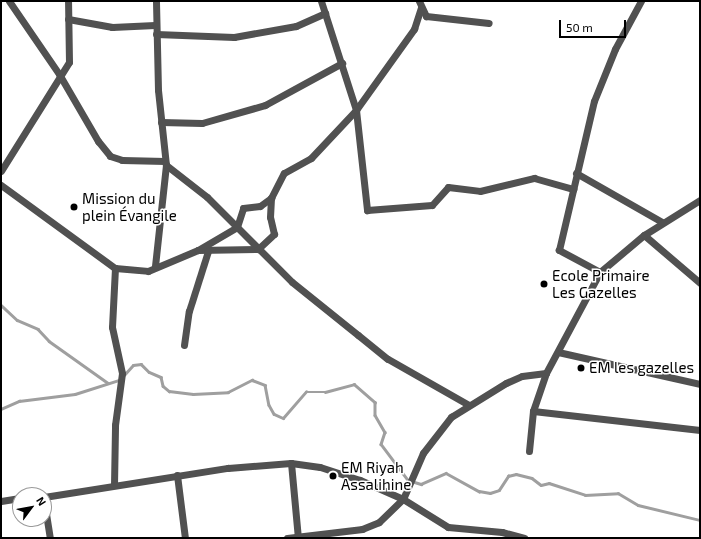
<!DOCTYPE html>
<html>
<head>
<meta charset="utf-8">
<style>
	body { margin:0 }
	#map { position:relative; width:701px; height:539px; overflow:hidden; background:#fff; font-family:"Exo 2",sans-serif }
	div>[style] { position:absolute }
	.stream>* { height:2.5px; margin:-1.25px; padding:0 1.25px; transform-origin:1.25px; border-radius:1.25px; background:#9f9f9f }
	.street>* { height:7px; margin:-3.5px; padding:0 3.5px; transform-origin:3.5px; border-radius:3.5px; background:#515151 }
	.dots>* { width:11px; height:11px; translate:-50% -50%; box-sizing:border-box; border:2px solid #fff; border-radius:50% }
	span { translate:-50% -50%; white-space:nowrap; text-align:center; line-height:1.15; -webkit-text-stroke:3px #fff; paint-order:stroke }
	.poi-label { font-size:15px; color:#000 }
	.left { translate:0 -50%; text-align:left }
	.frame { position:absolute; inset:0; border:2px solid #000; pointer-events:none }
	.north { position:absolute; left:12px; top:487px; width:40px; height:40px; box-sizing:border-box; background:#fff; border:1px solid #999; border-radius:50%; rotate:58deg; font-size:11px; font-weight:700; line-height:16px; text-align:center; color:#000 }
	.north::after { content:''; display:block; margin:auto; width:14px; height:18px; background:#000; clip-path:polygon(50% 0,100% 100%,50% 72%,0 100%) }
	.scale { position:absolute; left:559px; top:20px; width:67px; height:18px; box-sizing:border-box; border:2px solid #000; border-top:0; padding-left:5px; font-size:12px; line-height:14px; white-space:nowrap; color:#000; -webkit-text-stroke:3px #fff; paint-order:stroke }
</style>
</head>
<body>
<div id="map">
	<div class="stream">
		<div style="left:1px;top:305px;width:22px;rotate:43deg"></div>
		<div style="left:17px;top:320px;width:23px;rotate:23deg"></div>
		<div style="left:38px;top:329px;width:16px;rotate:47deg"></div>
		<div style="left:49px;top:341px;width:72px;rotate:35.4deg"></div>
		<div style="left:124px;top:375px;width:13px;rotate:-48deg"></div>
		<div style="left:133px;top:365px;width:8px;rotate:-7deg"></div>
		<div style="left:141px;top:364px;width:11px;rotate:45deg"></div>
		<div style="left:149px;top:372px;width:13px;rotate:23deg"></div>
		<div style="left:161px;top:377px;width:9px;rotate:77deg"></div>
		<div style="left:163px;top:386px;width:8px;rotate:40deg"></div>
		<div style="left:169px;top:391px;width:24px;rotate:7deg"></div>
		<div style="left:193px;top:394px;width:35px;rotate:-3deg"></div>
		<div style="left:228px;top:392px;width:27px;rotate:-27deg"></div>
		<div style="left:252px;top:380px;width:14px;rotate:21deg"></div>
		<div style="left:265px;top:385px;width:20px;rotate:79deg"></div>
		<div style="left:269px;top:405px;width:10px;rotate:61deg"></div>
		<div style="left:274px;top:414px;width:10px;rotate:24deg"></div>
		<div style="left:283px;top:418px;width:35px;rotate:-49deg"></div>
		<div style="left:306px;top:392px;width:19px"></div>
		<div style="left:325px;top:392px;width:30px;rotate:-15deg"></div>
		<div style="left:354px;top:384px;width:28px;rotate:41deg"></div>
		<div style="left:375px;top:402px;width:13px;rotate:90deg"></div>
		<div style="left:375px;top:415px;width:20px;rotate:60deg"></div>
		<div style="left:385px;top:432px;width:13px;rotate:108deg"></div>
		<div style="left:381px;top:444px;width:45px;rotate:53.1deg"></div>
		<div style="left:408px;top:480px;width:14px;rotate:17deg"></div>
		<div style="left:421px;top:484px;width:27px;rotate:-24deg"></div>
		<div style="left:446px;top:473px;width:38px;rotate:29deg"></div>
		<div style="left:479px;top:491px;width:11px;rotate:10deg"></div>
		<div style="left:490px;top:493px;width:9px;rotate:-18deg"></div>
		<div style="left:499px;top:490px;width:17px;rotate:-57deg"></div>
		<div style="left:508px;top:476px;width:8px;rotate:-14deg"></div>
		<div style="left:516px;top:474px;width:16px;rotate:14deg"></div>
		<div style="left:532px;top:478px;width:11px;rotate:38deg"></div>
		<div style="left:541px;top:485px;width:8px;rotate:-14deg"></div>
		<div style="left:549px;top:483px;width:38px;rotate:18deg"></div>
		<div style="left:585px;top:495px;width:33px;rotate:-3deg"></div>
		<div style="left:618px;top:493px;width:23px;rotate:31deg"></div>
		<div style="left:638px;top:505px;width:64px;rotate:13.6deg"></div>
		<div style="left:1px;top:409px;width:20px;rotate:-24deg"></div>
		<div style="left:19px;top:401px;width:56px;rotate:-7.1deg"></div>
		<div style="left:75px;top:394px;width:46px;rotate:-17.7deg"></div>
	</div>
	<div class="street">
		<div style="left:9px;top:1px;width:88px;rotate:55.6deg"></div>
		<div style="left:59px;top:74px;width:78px;rotate:59.8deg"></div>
		<div style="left:98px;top:141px;width:19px;rotate:51deg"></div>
		<div style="left:110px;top:156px;width:13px;rotate:18deg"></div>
		<div style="left:122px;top:160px;width:43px;rotate:1.3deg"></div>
		<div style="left:321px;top:1px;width:114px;rotate:72.2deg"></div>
		<div style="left:356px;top:110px;width:101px;rotate:83.7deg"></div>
		<div style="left:367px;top:210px;width:65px;rotate:-4.4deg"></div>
		<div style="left:432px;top:205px;width:24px;rotate:-48deg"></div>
		<div style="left:448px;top:187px;width:32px;rotate:7deg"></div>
		<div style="left:480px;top:191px;width:56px;rotate:-13.5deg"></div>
		<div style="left:534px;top:178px;width:41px;rotate:15.8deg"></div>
		<div style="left:419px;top:1px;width:17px;rotate:65deg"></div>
		<div style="left:426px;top:16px;width:63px;rotate:6.3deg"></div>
		<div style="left:68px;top:19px;width:45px;rotate:10.3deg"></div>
		<div style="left:112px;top:27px;width:43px;rotate:-2.7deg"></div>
		<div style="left:156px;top:34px;width:78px;rotate:2.2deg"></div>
		<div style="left:234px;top:37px;width:63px;rotate:-10.1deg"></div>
		<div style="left:296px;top:26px;width:32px;rotate:-24deg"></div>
		<div style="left:161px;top:122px;width:41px;rotate:1.4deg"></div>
		<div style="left:202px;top:123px;width:66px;rotate:-15.9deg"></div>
		<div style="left:265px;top:105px;width:88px;rotate:-28.6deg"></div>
		<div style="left:166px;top:165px;width:52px;rotate:38deg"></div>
		<div style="left:207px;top:197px;width:120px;rotate:45deg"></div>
		<div style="left:292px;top:282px;width:85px;rotate:38.8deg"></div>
		<div style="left:358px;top:335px;width:38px;rotate:39deg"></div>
		<div style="left:388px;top:359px;width:93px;rotate:29.6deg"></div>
		<div style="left:1px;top:171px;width:128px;rotate:-58deg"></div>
		<div style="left:69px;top:62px;width:61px;rotate:-90.9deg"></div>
		<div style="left:576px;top:173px;width:99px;rotate:29.7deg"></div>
		<div style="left:1px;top:185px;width:141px;rotate:36.1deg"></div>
		<div style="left:115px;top:268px;width:33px;rotate:5deg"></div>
		<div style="left:148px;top:271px;width:54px;rotate:-22.8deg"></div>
		<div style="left:198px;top:250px;width:60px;rotate:-1deg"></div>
		<div style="left:258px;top:249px;width:22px;rotate:-43deg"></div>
		<div style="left:274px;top:234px;width:17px;rotate:-103deg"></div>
		<div style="left:270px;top:217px;width:19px;rotate:-87deg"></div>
		<div style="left:271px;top:198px;width:28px;rotate:-63deg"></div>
		<div style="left:284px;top:173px;width:31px;rotate:-29deg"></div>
		<div style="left:311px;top:158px;width:66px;rotate:-46.8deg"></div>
		<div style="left:356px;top:110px;width:100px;rotate:-54.4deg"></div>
		<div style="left:414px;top:29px;width:22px;rotate:-72deg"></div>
		<div style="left:644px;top:235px;width:74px;rotate:40.6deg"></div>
		<div style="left:198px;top:250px;width:45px;rotate:-30.5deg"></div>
		<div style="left:237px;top:227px;width:20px;rotate:-72deg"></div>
		<div style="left:243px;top:208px;width:17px;rotate:-7deg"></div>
		<div style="left:260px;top:206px;width:14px;rotate:-36deg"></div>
		<div style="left:155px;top:266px;width:102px;rotate:-83.8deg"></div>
		<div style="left:166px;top:165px;width:75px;rotate:-96.1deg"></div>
		<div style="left:158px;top:90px;width:89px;rotate:-91.3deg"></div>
		<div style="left:600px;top:272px;width:47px;rotate:-151.8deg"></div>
		<div style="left:559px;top:250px;width:153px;rotate:-76.8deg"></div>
		<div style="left:594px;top:101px;width:56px;rotate:-68deg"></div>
		<div style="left:615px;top:49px;width:55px;rotate:-61.6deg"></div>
		<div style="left:184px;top:345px;width:34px;rotate:-82deg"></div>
		<div style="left:189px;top:311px;width:63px;rotate:-72.4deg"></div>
		<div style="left:558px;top:352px;width:146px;rotate:12.7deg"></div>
		<div style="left:533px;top:411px;width:168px;rotate:6.5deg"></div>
		<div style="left:529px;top:451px;width:40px;rotate:-84.3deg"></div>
		<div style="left:533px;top:411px;width:40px;rotate:-71.1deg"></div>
		<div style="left:546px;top:373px;width:115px;rotate:-61.9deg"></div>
		<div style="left:600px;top:272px;width:57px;rotate:-40.1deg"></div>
		<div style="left:644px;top:235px;width:66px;rotate:-32deg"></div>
		<div style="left:291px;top:463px;width:75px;rotate:84.7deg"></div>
		<div style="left:177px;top:475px;width:64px;rotate:82.8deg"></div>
		<div style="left:114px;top:485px;width:60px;rotate:-89deg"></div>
		<div style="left:115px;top:425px;width:52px;rotate:-82.3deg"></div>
		<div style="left:122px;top:373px;width:47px;rotate:-102.3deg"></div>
		<div style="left:112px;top:327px;width:59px;rotate:-87.1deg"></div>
		<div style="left:44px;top:497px;width:186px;rotate:-9deg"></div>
		<div style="left:228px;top:468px;width:63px;rotate:-4.5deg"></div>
		<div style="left:291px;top:463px;width:29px;rotate:8deg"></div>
		<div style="left:320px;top:467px;width:42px;rotate:18deg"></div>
		<div style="left:360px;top:480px;width:47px;rotate:23.8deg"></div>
		<div style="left:403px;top:499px;width:53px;rotate:31.9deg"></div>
		<div style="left:448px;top:527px;width:54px;rotate:5.3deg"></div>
		<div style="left:502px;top:532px;width:23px;rotate:15deg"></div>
		<div style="left:1px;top:501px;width:19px;rotate:-9deg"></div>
		<div style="left:44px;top:501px;width:37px;rotate:81deg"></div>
		<div style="left:287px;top:538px;width:76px;rotate:-6.8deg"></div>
		<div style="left:362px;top:529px;width:18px;rotate:-22deg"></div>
		<div style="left:379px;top:522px;width:33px;rotate:-44deg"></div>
		<div style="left:403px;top:499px;width:50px;rotate:-66.5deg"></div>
		<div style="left:423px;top:453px;width:46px;rotate:-52.1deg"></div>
		<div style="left:451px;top:417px;width:65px;rotate:-31.7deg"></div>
		<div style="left:506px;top:383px;width:17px;rotate:-24deg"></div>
		<div style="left:522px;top:376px;width:24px;rotate:-7deg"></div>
	</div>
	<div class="dots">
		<div style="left:74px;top:207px;background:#000"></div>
		<div style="left:544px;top:284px;background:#000"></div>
		<div style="left:581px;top:368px;background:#000"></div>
		<div style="left:333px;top:476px;background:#000"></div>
	</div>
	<div class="poi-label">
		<span class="left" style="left:82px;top:207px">Mission du<br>plein Évangile</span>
		<span class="left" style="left:552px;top:284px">Ecole Primaire<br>Les Gazelles</span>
		<span class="left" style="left:589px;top:368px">EM les gazelles</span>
		<span class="left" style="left:341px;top:476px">EM Riyah<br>Assalihine</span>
	</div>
	<div class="frame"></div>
	<div class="north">N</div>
	<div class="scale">50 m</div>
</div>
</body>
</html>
